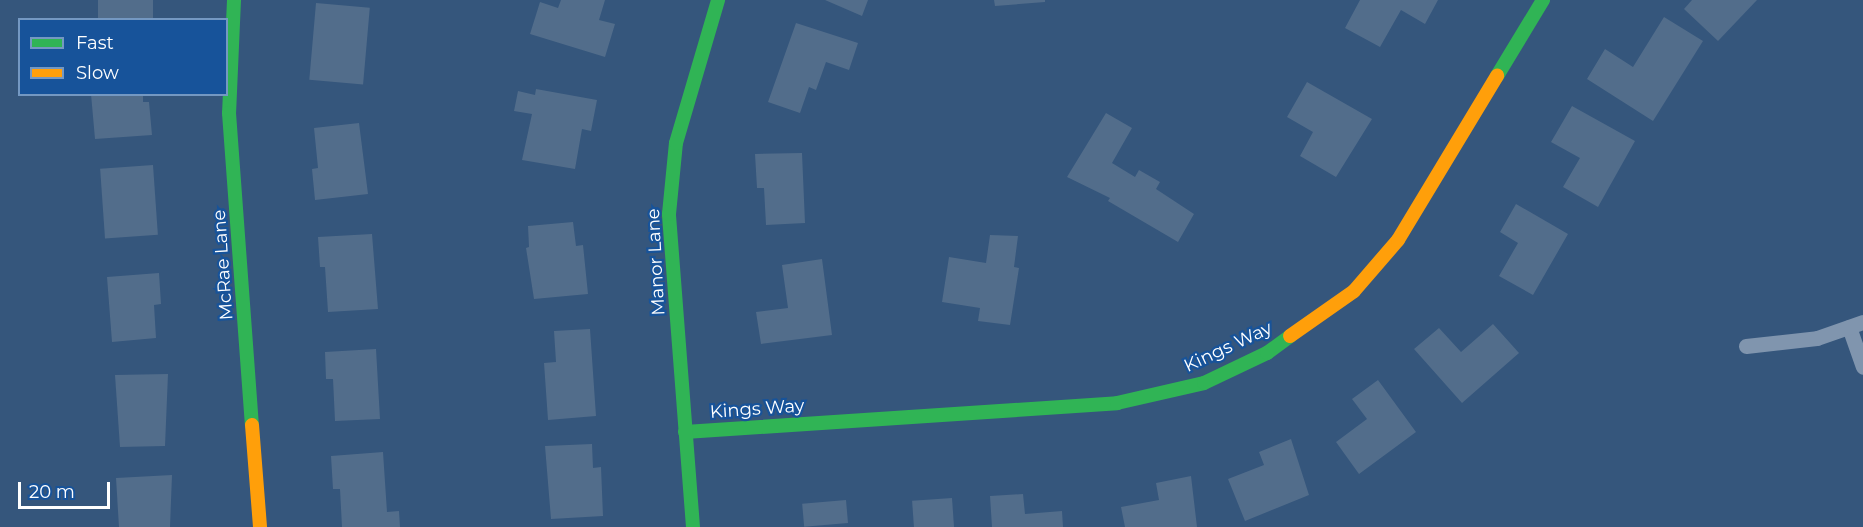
<!DOCTYPE html>
<html>
<head>
<meta charset="utf-8">
<style>
	body { margin:0 }
	#map { position:relative; width:1863px; height:527px; overflow:hidden; background:#35567c; font-family:Montserrat,sans-serif }
	div>[style] { position:absolute }
	.building>* { inset:0; background:#526d8b; transform-origin:0 0 }
	.lane>* { height:15px; margin:-7.5px; padding:0 7.5px; transform-origin:7.5px; border-radius:7.5px; background:#8095ae }
	.fast>* { height:14px; margin:-7px; padding:0 7px; transform-origin:7px; border-radius:7px; background:#30b455 }
	.slow>* { height:14px; margin:-7px; padding:0 7px; transform-origin:7px; border-radius:7px; background:#ff9f0a }
	span { translate:-50% -50%; white-space:nowrap; text-align:center; line-height:1.15; -webkit-text-stroke:4.5px #17539a; paint-order:stroke }
	.street-label { font-size:18px; color:#fff }
	.legend { position:absolute; left:18px; top:18px; width:210px; height:78px; box-sizing:border-box; background:#17539a; border:2px solid #7498c2; margin:0; padding:8px 10px; list-style:none; font-size:18px; color:#fff }
	.legend li { display:flex; align-items:center; gap:12px; height:30px }
	.legend b { width:30px; border:2px solid #7498c2 }
	.scale { position:absolute; left:18px; top:482px; width:92px; height:27px; box-sizing:border-box; border:3px solid #fff; border-top:0; padding-left:8px; font-size:18px; line-height:21px; white-space:nowrap; color:#fff; -webkit-text-stroke:4px #17539a; paint-order:stroke }
</style>
</head>
<body>
<div id="map">
	<div class="building">
		<div style="left:98px;top:0;width:55px;height:20px"></div>
		<div style="clip-path:polygon(561px 0,605px 0,599px 20px,615px 24px,605px 57px,530px 34px,540px 2px,558px 8px)"></div>
		<div style="clip-path:polygon(825px 0,868px 0,862px 16px)"></div>
		<div style="clip-path:polygon(994px 0,1045px 0,1045px 2px,995px 6px)"></div>
		<div style="clip-path:polygon(1360px 0,1438px 0,1425px 24px,1401px 10px,1380px 47px,1345px 28px)"></div>
		<div style="clip-path:polygon(1692px 0,1757px 0,1718px 41px,1684px 9px)"></div>
		<div style="left:316px;top:3px;width:54px;height:77px;rotate:5deg"></div>
		<div style="clip-path:polygon(1664px 17px,1703px 41px,1653px 121px,1587px 79px,1605px 49px,1633px 67px)"></div>
		<div style="clip-path:polygon(796px 23px,858px 43px,849px 70px,826px 62px,816px 90px,809px 87px,800px 113px,768px 102px)"></div>
		<div style="clip-path:polygon(1307px 82px,1372px 119px,1336px 177px,1300px 156px,1313px 132px,1287px 117px)"></div>
		<div style="clip-path:polygon(536px 89px,597px 100px,591px 131px,582px 129px,575px 169px,522px 160px,532px 114px,514px 111px,518px 91px,535px 95px)"></div>
		<div style="clip-path:polygon(91px 94px,143px 94px,143px 102px,149px 102px,152px 135px,95px 139px)"></div>
		<div style="clip-path:polygon(1572px 106px,1635px 141px,1598px 207px,1563px 187px,1580px 158px,1551px 142px)"></div>
		<div style="clip-path:polygon(1106px 113px,1132px 128px,1112px 163px,1135px 177px,1139px 170px,1160px 182px,1156px 189px,1194px 214px,1178px 242px,1108px 201px,1110px 198px,1067px 177px)"></div>
		<div style="clip-path:polygon(359px 123px,368px 194px,315px 200px,312px 169px,318px 168px,314px 128px)"></div>
		<div style="clip-path:polygon(802px 153px,805px 223px,766px 225px,764px 188px,757px 188px,755px 154px)"></div>
		<div style="left:153px;top:165px;width:70px;height:53px;rotate:86deg"></div>
		<div style="clip-path:polygon(1516px 204px,1568px 234px,1533px 295px,1499px 276px,1518px 243px,1500px 232px)"></div>
		<div style="clip-path:polygon(573px 222px,576px 246px,583px 245px,588px 294px,534px 299px,526px 248px,529px 247px,528px 226px)"></div>
		<div style="clip-path:polygon(372px 234px,378px 309px,328px 312px,325px 267px,320px 267px,318px 237px)"></div>
		<div style="clip-path:polygon(990px 235px,1018px 236px,1014px 267px,1019px 268px,1010px 325px,978px 321px,980px 308px,942px 302px,949px 257px,986px 263px)"></div>
		<div style="clip-path:polygon(822px 259px,832px 335px,761px 344px,756px 312px,788px 308px,782px 265px)"></div>
		<div style="clip-path:polygon(159px 273px,161px 304px,154px 305px,156px 338px,112px 342px,107px 277px)"></div>
		<div style="clip-path:polygon(1493px 324px,1519px 353px,1462px 403px,1414px 349px,1439px 328px,1461px 352px)"></div>
		<div style="clip-path:polygon(590px 329px,596px 416px,548px 420px,544px 363px,556px 362px,554px 331px)"></div>
		<div style="clip-path:polygon(376px 349px,380px 419px,335px 421px,333px 379px,326px 379px,325px 352px)"></div>
		<div style="clip-path:polygon(168px 374px,165px 446px,120px 447px,115px 375px)"></div>
		<div style="clip-path:polygon(1378px 380px,1416px 432px,1359px 474px,1336px 442px,1367px 419px,1352px 399px)"></div>
		<div style="clip-path:polygon(1291px 439px,1309px 495px,1245px 521px,1228px 479px,1264px 465px,1259px 452px)"></div>
		<div style="clip-path:polygon(592px 444px,593px 468px,601px 467px,603px 516px,551px 519px,545px 446px)"></div>
		<div style="clip-path:polygon(383px 452px,387px 512px,399px 511px,400px 527px,342px 527px,340px 489px,333px 489px,331px 456px)"></div>
		<div style="clip-path:polygon(172px 475px,170px 527px,119px 527px,116px 478px)"></div>
		<div style="clip-path:polygon(1191px 476px,1197px 527px,1125px 527px,1121px 507px,1159px 500px,1156px 483px)"></div>
		<div style="clip-path:polygon(1023px 494px,1025px 514px,1062px 511px,1063px 527px,992px 527px,990px 496px)"></div>
		<div style="left:952px;top:498px;width:29px;height:40px;rotate:86deg"></div>
		<div style="left:846px;top:500px;width:23px;height:44px;rotate:85deg"></div>
	</div>
	<div class="lane">
		<div style="left:1849px;top:327px;width:42px;rotate:70.7deg"></div>
		<div style="left:1746px;top:346px;width:71px;rotate:-6.4deg"></div>
		<div style="left:1817px;top:338px;width:49px;rotate:-19.2deg"></div>
	</div>
	<div class="fast">
		<div style="left:234px;top:0;width:113px;rotate:92.5deg"></div>
		<div style="left:229px;top:113px;width:313px;rotate:85.8deg"></div>
		<div style="left:1497px;top:76px;width:89px;rotate:-58.8deg"></div>
		<div style="left:685px;top:432px;width:433px;rotate:-3.8deg"></div>
		<div style="left:1117px;top:403px;width:89px;rotate:-12.9deg"></div>
		<div style="left:1204px;top:383px;width:70px;rotate:-25.5deg"></div>
		<div style="left:1267px;top:353px;width:29px;rotate:-36deg"></div>
		<div style="left:693px;top:527px;width:314px;rotate:-94.4deg"></div>
		<div style="left:669px;top:214px;width:71px;rotate:-84.4deg"></div>
		<div style="left:676px;top:143px;width:149px;rotate:-73.6deg"></div>
	</div>
	<div class="slow">
		<div style="left:1290px;top:336px;width:78px;rotate:-35.1deg"></div>
		<div style="left:1354px;top:291px;width:67px;rotate:-49.2deg"></div>
		<div style="left:1398px;top:240px;width:192px;rotate:-58.9deg"></div>
		<div style="left:252px;top:425px;width:102px;rotate:85.5deg"></div>
	</div>
	<div class="street-label">
		<span style="left:656px;top:262px;rotate:-93deg">Manor Lane</span>
		<span style="left:223px;top:265px;rotate:-94deg">McRae Lane</span>
		<span style="left:1228px;top:347px;rotate:-25deg">Kings Way</span>
		<span style="left:757px;top:409px;rotate:-4deg">Kings Way</span>
	</div>
	<ul class="legend">
	<li><b style="height:8px;background:#30b455"></b>Fast</li>
	<li><b style="height:8px;background:#ff9f0a"></b>Slow</li>
	</ul>
	<div class="scale">20 m</div>
</div>
</body>
</html>
